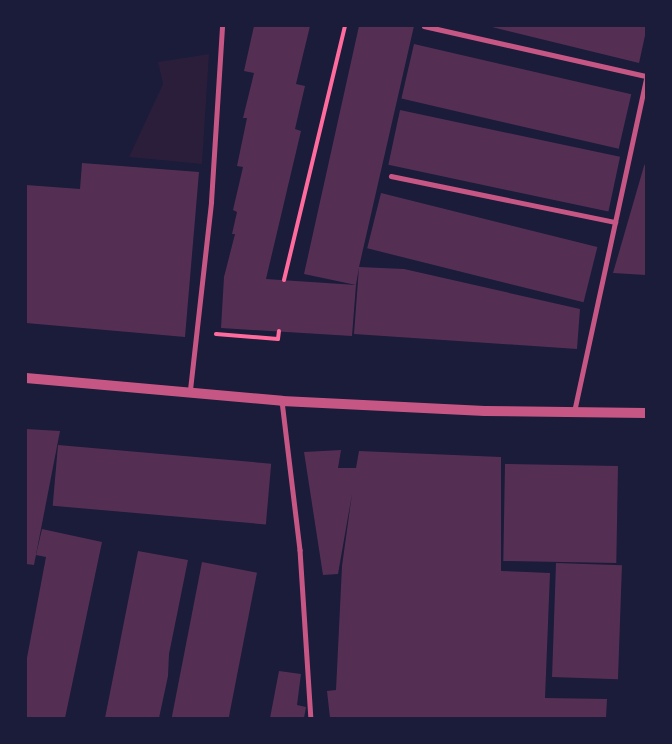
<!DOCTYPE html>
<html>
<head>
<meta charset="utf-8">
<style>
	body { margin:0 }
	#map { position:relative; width:672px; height:744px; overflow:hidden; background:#1b1b3a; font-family:"Exo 2",sans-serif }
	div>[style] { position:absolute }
	.green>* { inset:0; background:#2a1e3b }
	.building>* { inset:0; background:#542f53; transform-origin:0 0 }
	.path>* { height:4px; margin:-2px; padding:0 2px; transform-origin:2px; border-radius:2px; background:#ff6b9d }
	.service>* { height:4.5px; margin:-2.25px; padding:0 2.25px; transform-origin:2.25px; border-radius:2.25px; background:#c65784 }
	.tertiary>* { height:10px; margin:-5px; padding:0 5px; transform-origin:5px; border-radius:5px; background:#c65784 }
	span { translate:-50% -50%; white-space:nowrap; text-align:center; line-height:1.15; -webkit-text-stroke:4.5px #1b1b3a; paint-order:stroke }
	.frame { position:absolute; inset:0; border:27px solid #1b1b3a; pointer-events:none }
</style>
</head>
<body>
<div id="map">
	<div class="green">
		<div style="clip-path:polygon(209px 54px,202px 164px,129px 157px,163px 84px,158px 62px)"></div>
	</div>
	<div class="building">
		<div style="clip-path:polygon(254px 26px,310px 26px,296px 84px,305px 86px,295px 129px,301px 131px,266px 279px,356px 285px,352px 336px,221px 328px,224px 277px,235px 234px,232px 234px,237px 212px,233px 210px,243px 167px,237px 166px,247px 118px,243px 118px,254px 73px,244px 71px)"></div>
		<div style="clip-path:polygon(359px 26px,414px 26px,359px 267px,404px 269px,580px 309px,577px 349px,354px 334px,359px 267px,356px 285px,304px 274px)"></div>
		<div style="clip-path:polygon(488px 26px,646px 26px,646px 31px,639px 63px)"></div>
		<div style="left:414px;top:44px;width:223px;height:56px;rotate:13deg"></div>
		<div style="left:400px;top:110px;width:225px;height:56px;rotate:12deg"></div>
		<div style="clip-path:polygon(646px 162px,646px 275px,613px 273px,644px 166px)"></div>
		<div style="clip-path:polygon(82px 163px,199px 172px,185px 337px,26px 323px,26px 185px,80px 189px)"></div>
		<div style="left:381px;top:193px;width:223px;height:57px;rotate:14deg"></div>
		<div style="clip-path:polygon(26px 429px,60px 431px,34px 565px,26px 564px)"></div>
		<div style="left:58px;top:445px;width:214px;height:61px;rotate:5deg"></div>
		<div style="clip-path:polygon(341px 450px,338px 468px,356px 468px,359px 451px,501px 457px,501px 571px,550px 573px,545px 698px,607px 699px,606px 718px,330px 718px,327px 691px,336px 690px,342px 566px,352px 494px,338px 574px,323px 575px,304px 452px)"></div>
		<div style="left:505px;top:464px;width:113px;height:97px;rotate:1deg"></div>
		<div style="clip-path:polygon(42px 529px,102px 542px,65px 718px,26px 718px,26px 663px,46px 557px,36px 555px)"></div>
		<div style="clip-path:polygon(138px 551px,188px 560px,169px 654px,168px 676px,159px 718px,105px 718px)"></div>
		<div style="left:202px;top:562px;width:56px;height:159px;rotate:11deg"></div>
		<div style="left:556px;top:563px;width:66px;height:114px;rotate:2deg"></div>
		<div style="clip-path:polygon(279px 671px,301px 674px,297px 705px,306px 707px,304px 718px,270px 718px)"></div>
	</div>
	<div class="path">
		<div style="left:284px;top:280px;width:261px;rotate:-76.5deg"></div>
		<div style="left:216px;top:334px;width:62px;rotate:4.6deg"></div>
		<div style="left:278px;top:339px;width:8px;rotate:-83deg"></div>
	</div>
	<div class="service">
		<div style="left:424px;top:26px;width:228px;rotate:12.7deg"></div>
		<div style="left:391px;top:176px;width:229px;rotate:11.6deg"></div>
		<div style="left:190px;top:390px;width:189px;rotate:-83.6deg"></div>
		<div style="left:211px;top:202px;width:176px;rotate:-86.4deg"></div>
		<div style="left:282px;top:401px;width:150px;rotate:83.1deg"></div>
		<div style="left:300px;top:550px;width:168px;rotate:86.3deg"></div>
		<div style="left:574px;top:412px;width:340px;rotate:-77.8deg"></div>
	</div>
	<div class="tertiary">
		<div style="left:26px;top:378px;width:257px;rotate:5.1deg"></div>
		<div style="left:282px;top:401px;width:203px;rotate:2.8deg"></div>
		<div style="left:485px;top:411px;width:161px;rotate:0.7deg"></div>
	</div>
	<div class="frame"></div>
</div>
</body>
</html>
